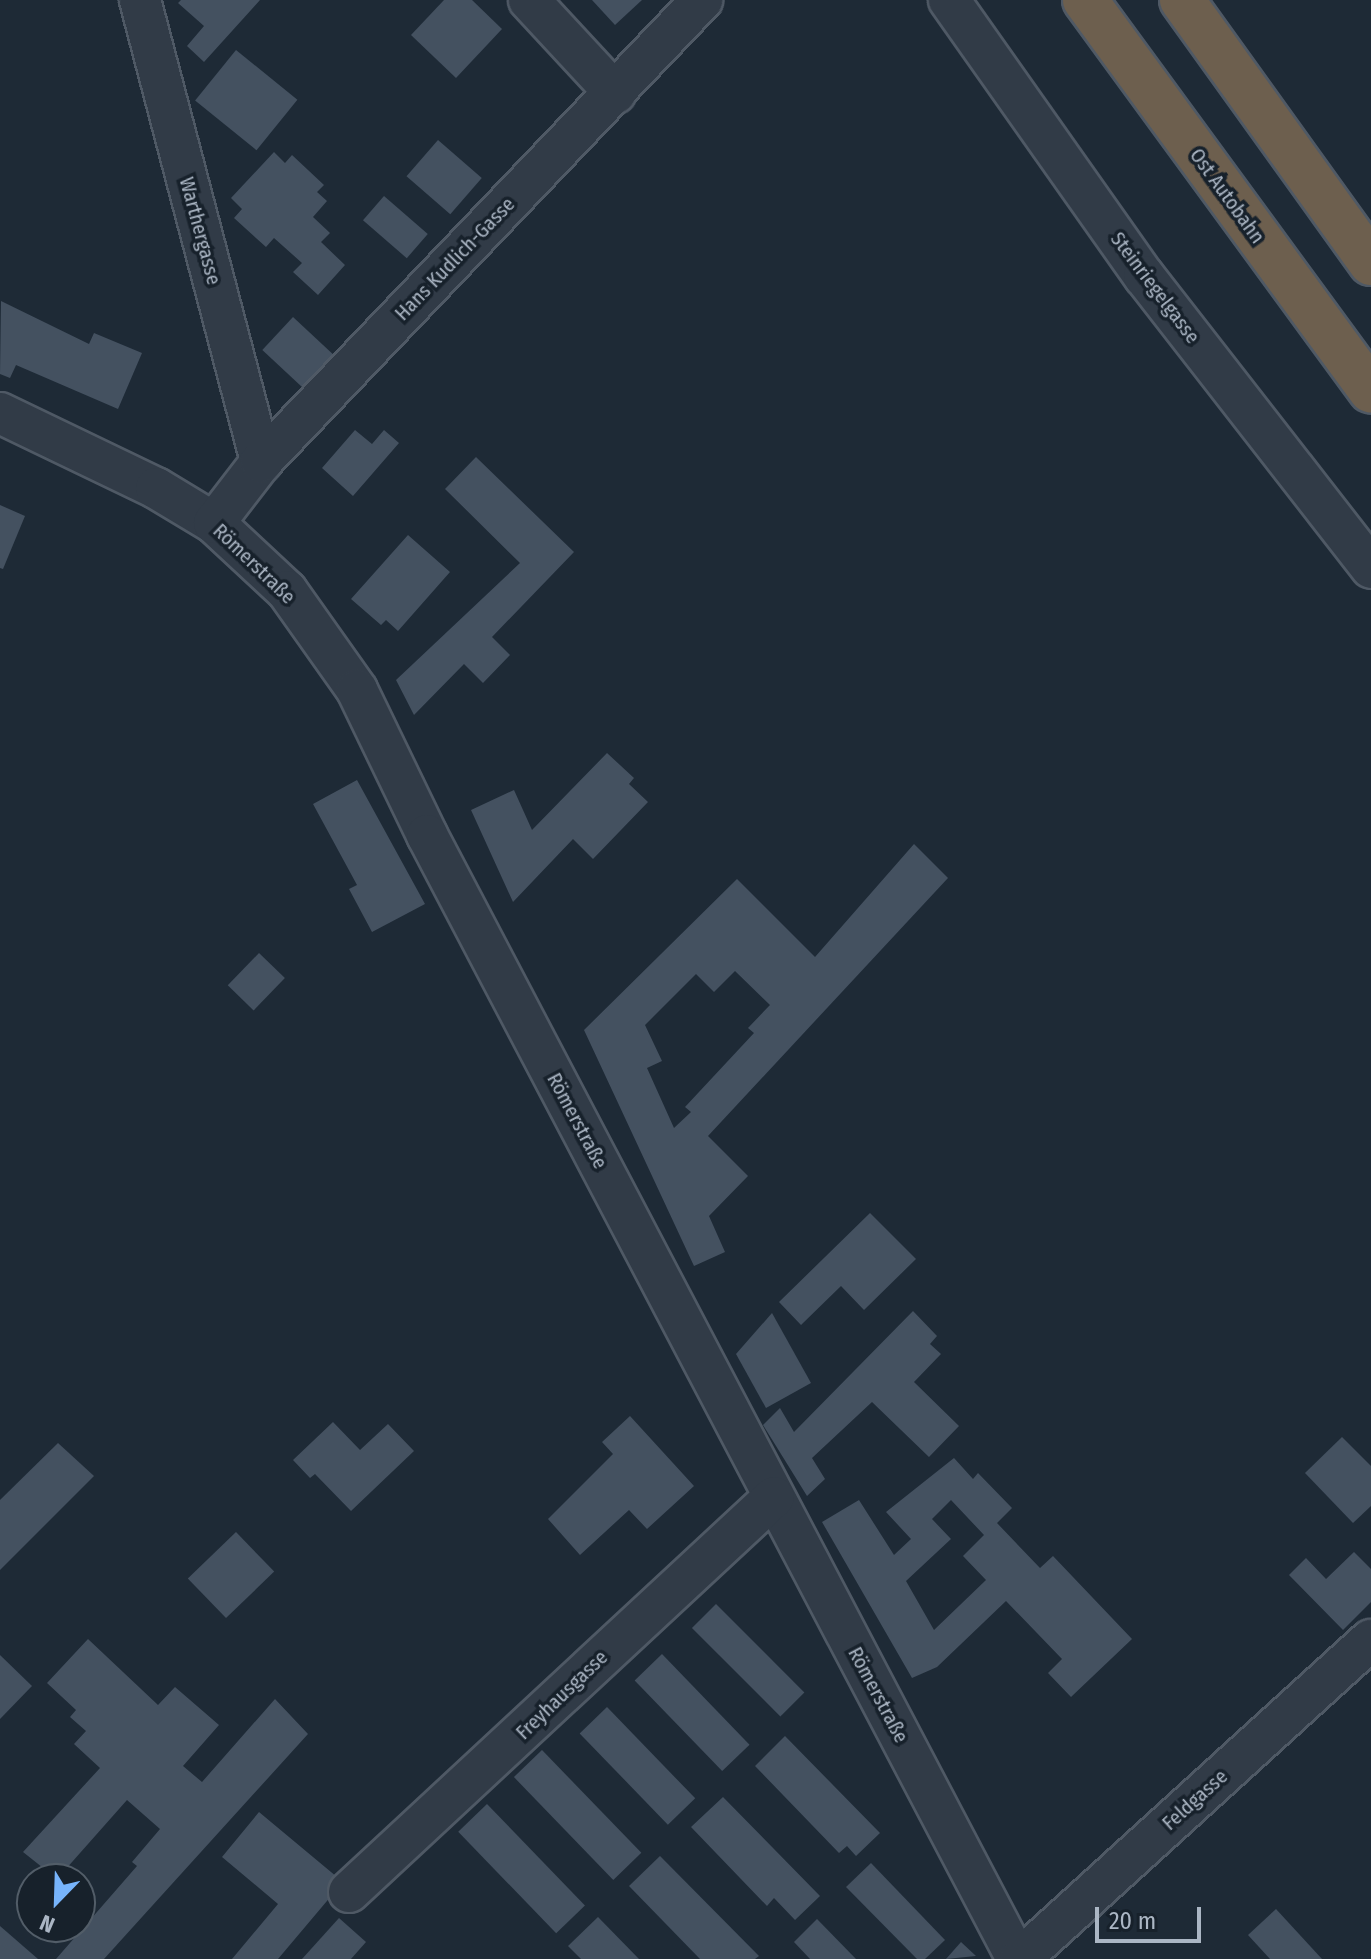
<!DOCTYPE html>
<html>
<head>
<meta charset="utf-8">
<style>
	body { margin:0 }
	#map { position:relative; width:1371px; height:1959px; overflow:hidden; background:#1e2a36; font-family:"Fira Sans Condensed",sans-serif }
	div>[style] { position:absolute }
	.building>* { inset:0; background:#445160; transform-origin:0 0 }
	.roads { filter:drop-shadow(2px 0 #4f5965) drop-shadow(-2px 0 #4f5965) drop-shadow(0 2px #4f5965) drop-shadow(0 -2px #4f5965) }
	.street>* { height:40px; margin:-20px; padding:0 20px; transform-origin:20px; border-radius:20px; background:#313b47 }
	.highway>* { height:44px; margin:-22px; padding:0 22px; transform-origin:22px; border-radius:22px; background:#6d5f4e }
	span { translate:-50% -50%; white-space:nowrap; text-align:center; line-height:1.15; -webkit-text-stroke:7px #17212b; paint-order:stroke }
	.street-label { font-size:20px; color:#abb6c4 }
	.north { position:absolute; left:16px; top:1863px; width:80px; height:80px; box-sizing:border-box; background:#17212b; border:2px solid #525d68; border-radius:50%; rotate:203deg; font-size:22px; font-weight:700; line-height:32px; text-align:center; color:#abb6c4 }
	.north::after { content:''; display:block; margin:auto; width:28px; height:36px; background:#77b4fc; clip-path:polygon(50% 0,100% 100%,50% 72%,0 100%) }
	.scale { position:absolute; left:1095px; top:1907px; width:106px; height:36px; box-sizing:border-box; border:4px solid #abb6c4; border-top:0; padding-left:10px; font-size:24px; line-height:28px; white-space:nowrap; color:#abb6c4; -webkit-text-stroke:6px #17212b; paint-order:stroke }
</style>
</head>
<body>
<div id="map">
	<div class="building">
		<div style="clip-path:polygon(181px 0,260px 0,204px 62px,187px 46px,204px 26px,178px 3px)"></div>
		<div style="clip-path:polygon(444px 0,472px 0,502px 29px,456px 78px,411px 35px)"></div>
		<div style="clip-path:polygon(592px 0,642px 0,615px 25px)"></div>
		<div style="left:236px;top:50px;width:79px;height:65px;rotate:39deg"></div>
		<div style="left:438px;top:140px;width:58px;height:48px;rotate:41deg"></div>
		<div style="clip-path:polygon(274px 152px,285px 163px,292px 155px,324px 185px,317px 192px,327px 201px,313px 217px,330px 233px,321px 242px,345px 265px,318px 295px,293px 272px,302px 263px,274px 238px,266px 247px,234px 218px,242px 209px,231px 198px)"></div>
		<div style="left:384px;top:196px;width:58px;height:32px;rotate:41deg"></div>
		<div style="clip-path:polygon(1px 301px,89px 344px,94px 333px,142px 353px,118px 409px,16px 365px,10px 378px,0 374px)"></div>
		<div style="left:293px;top:317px;width:66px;height:45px;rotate:43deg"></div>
		<div style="clip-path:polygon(355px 430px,372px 444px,384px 430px,399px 443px,353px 496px,322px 468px)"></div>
		<div style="clip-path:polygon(476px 457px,574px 552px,492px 637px,510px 655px,483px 683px,464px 664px,414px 715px,396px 680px,520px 563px,445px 489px)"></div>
		<div style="clip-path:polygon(0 505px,25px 516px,3px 569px,0 568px)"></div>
		<div style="clip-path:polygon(408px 535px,450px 572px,398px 631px,386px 620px,381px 625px,351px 599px)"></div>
		<div style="clip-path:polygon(607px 753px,634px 778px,629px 784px,648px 802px,593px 859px,573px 839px,513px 902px,471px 810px,514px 790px,532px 830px)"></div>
		<div style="clip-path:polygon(357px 780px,425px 904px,372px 932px,349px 889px,357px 885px,313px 804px)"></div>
		<div style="clip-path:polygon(evenodd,914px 844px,948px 878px,708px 1136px,748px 1176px,709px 1216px,725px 1252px,694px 1266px,584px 1030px,737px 879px,815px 957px,914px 844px,735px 971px,770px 1005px,748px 1028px,754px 1033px,685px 1107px,691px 1112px,674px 1128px,647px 1068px,662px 1061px,645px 1025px,696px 974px,714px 992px,735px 971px)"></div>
		<div style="left:259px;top:953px;width:36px;height:45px;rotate:44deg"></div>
		<div style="clip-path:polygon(870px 1213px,916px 1259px,864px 1310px,841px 1286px,801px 1325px,779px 1302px)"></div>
		<div style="clip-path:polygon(913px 1311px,937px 1336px,930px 1344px,941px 1354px,914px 1382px,959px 1426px,929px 1457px,872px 1402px,812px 1458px,825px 1479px,807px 1496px,763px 1425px,780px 1408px,794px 1432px)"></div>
		<div style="clip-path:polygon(772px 1313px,811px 1383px,766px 1408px,736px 1354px)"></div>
		<div style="clip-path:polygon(630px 1416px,694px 1486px,647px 1529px,629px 1510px,580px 1555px,548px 1519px,613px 1454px,602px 1442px)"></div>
		<div style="clip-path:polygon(333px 1422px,360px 1450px,388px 1424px,414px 1451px,351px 1511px,315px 1474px,310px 1478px,293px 1460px)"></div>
		<div style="clip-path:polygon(1342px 1437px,1371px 1466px,1371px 1506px,1353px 1523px,1305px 1473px)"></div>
		<div style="clip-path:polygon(58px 1443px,94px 1476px,0 1570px,0 1500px)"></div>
		<div style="clip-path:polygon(evenodd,954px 1458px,973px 1479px,978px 1473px,1012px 1508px,997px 1523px,1040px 1568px,1053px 1556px,1132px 1639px,1071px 1697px,1048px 1673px,1062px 1659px,1006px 1601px,937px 1667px,912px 1678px,822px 1522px,859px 1500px,894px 1555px,911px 1539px,886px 1512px,954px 1458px,951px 1500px,984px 1535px,963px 1556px,986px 1580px,934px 1630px,906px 1581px,951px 1539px,932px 1519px,951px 1500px)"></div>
		<div style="left:236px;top:1532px;width:55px;height:67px;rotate:46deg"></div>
		<div style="clip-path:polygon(1354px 1552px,1371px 1569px,1371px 1602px,1343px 1630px,1289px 1575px,1306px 1558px,1326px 1579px)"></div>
		<div style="left:716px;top:1604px;width:125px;height:34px;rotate:45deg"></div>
		<div style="clip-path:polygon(88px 1639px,158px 1705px,175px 1687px,219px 1725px,183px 1766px,202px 1782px,275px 1699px,308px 1734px,104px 1959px,56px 1959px,137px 1866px,132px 1862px,160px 1829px,127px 1800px,57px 1879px,23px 1852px,100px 1768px,74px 1744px,86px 1731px,70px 1717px,76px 1710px,47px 1683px)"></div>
		<div style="left:662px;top:1654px;width:126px;height:38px;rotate:46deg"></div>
		<div style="clip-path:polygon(0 1655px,32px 1686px,0 1719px)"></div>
		<div style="left:607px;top:1707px;width:127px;height:38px;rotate:46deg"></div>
		<div style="clip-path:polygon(785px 1736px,880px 1833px,856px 1856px,847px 1846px,839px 1853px,755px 1766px)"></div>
		<div style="left:542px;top:1750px;width:143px;height:39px;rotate:46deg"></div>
		<div style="clip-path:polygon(723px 1797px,820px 1896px,795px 1920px,774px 1898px,767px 1906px,691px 1827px)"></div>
		<div style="left:487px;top:1804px;width:141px;height:40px;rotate:46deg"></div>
		<div style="clip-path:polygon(259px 1812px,343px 1882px,278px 1959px,232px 1959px,278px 1904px,222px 1857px)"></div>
		<div style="clip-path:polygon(660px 1856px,759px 1956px,755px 1959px,700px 1959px,629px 1886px)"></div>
		<div style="clip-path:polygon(871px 1863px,945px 1940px,925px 1959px,917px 1959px,846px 1887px)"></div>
		<div style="clip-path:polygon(1276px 1909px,1322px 1959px,1270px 1959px,1248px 1935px)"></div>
		<div style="clip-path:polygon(598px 1917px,639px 1959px,581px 1959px,568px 1946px)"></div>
		<div style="clip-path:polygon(339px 1918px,366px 1942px,351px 1959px,302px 1959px)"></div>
		<div style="clip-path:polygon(817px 1919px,856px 1959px,810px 1959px,794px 1942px)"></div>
		<div style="clip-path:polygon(0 1926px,38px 1959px,0 1959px)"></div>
		<div style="clip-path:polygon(961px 1942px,976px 1956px,946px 1959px)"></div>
	</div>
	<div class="roads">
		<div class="street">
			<div style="left:140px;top:0;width:478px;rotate:75.3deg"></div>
			<div style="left:529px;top:0;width:127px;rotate:47.2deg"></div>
			<div style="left:949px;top:0;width:338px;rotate:54.8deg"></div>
			<div style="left:1144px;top:276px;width:370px;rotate:52.1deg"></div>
			<div style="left:0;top:413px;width:173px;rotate:25.7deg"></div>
			<div style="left:156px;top:488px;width:68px;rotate:31.1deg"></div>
			<div style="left:214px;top:523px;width:100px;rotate:43deg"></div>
			<div style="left:287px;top:591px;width:121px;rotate:54.7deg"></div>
			<div style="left:357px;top:690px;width:161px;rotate:64.2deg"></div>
			<div style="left:427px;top:835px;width:1269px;rotate:62.3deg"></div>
			<div style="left:214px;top:523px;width:77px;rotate:-52.4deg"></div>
			<div style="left:261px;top:462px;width:639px;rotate:-46.33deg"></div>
			<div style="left:349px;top:1892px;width:580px;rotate:-42.9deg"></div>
			<div style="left:1020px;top:1959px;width:474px;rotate:-42.3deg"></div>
		</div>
		<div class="highway">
			<div style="left:1085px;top:0;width:484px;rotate:53.8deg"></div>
			<div style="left:1182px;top:0;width:324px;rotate:54.3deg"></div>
		</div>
	</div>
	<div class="street-label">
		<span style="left:1227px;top:196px;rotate:54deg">Ost Autobahn</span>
		<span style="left:200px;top:231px;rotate:75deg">Warthergasse</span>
		<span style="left:455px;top:259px;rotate:-46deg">Hans Kudlich-Gasse</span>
		<span style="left:1155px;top:288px;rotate:53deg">Steinriegelgasse</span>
		<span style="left:254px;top:564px;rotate:44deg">Römerstraße</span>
		<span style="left:577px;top:1121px;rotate:62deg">Römerstraße</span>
		<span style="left:562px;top:1695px;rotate:-44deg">Freyhausgasse</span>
		<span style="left:878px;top:1695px;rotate:62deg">Römerstraße</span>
		<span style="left:1195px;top:1800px;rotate:-42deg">Feldgasse</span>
	</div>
	<div class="north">N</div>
	<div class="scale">20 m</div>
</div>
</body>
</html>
